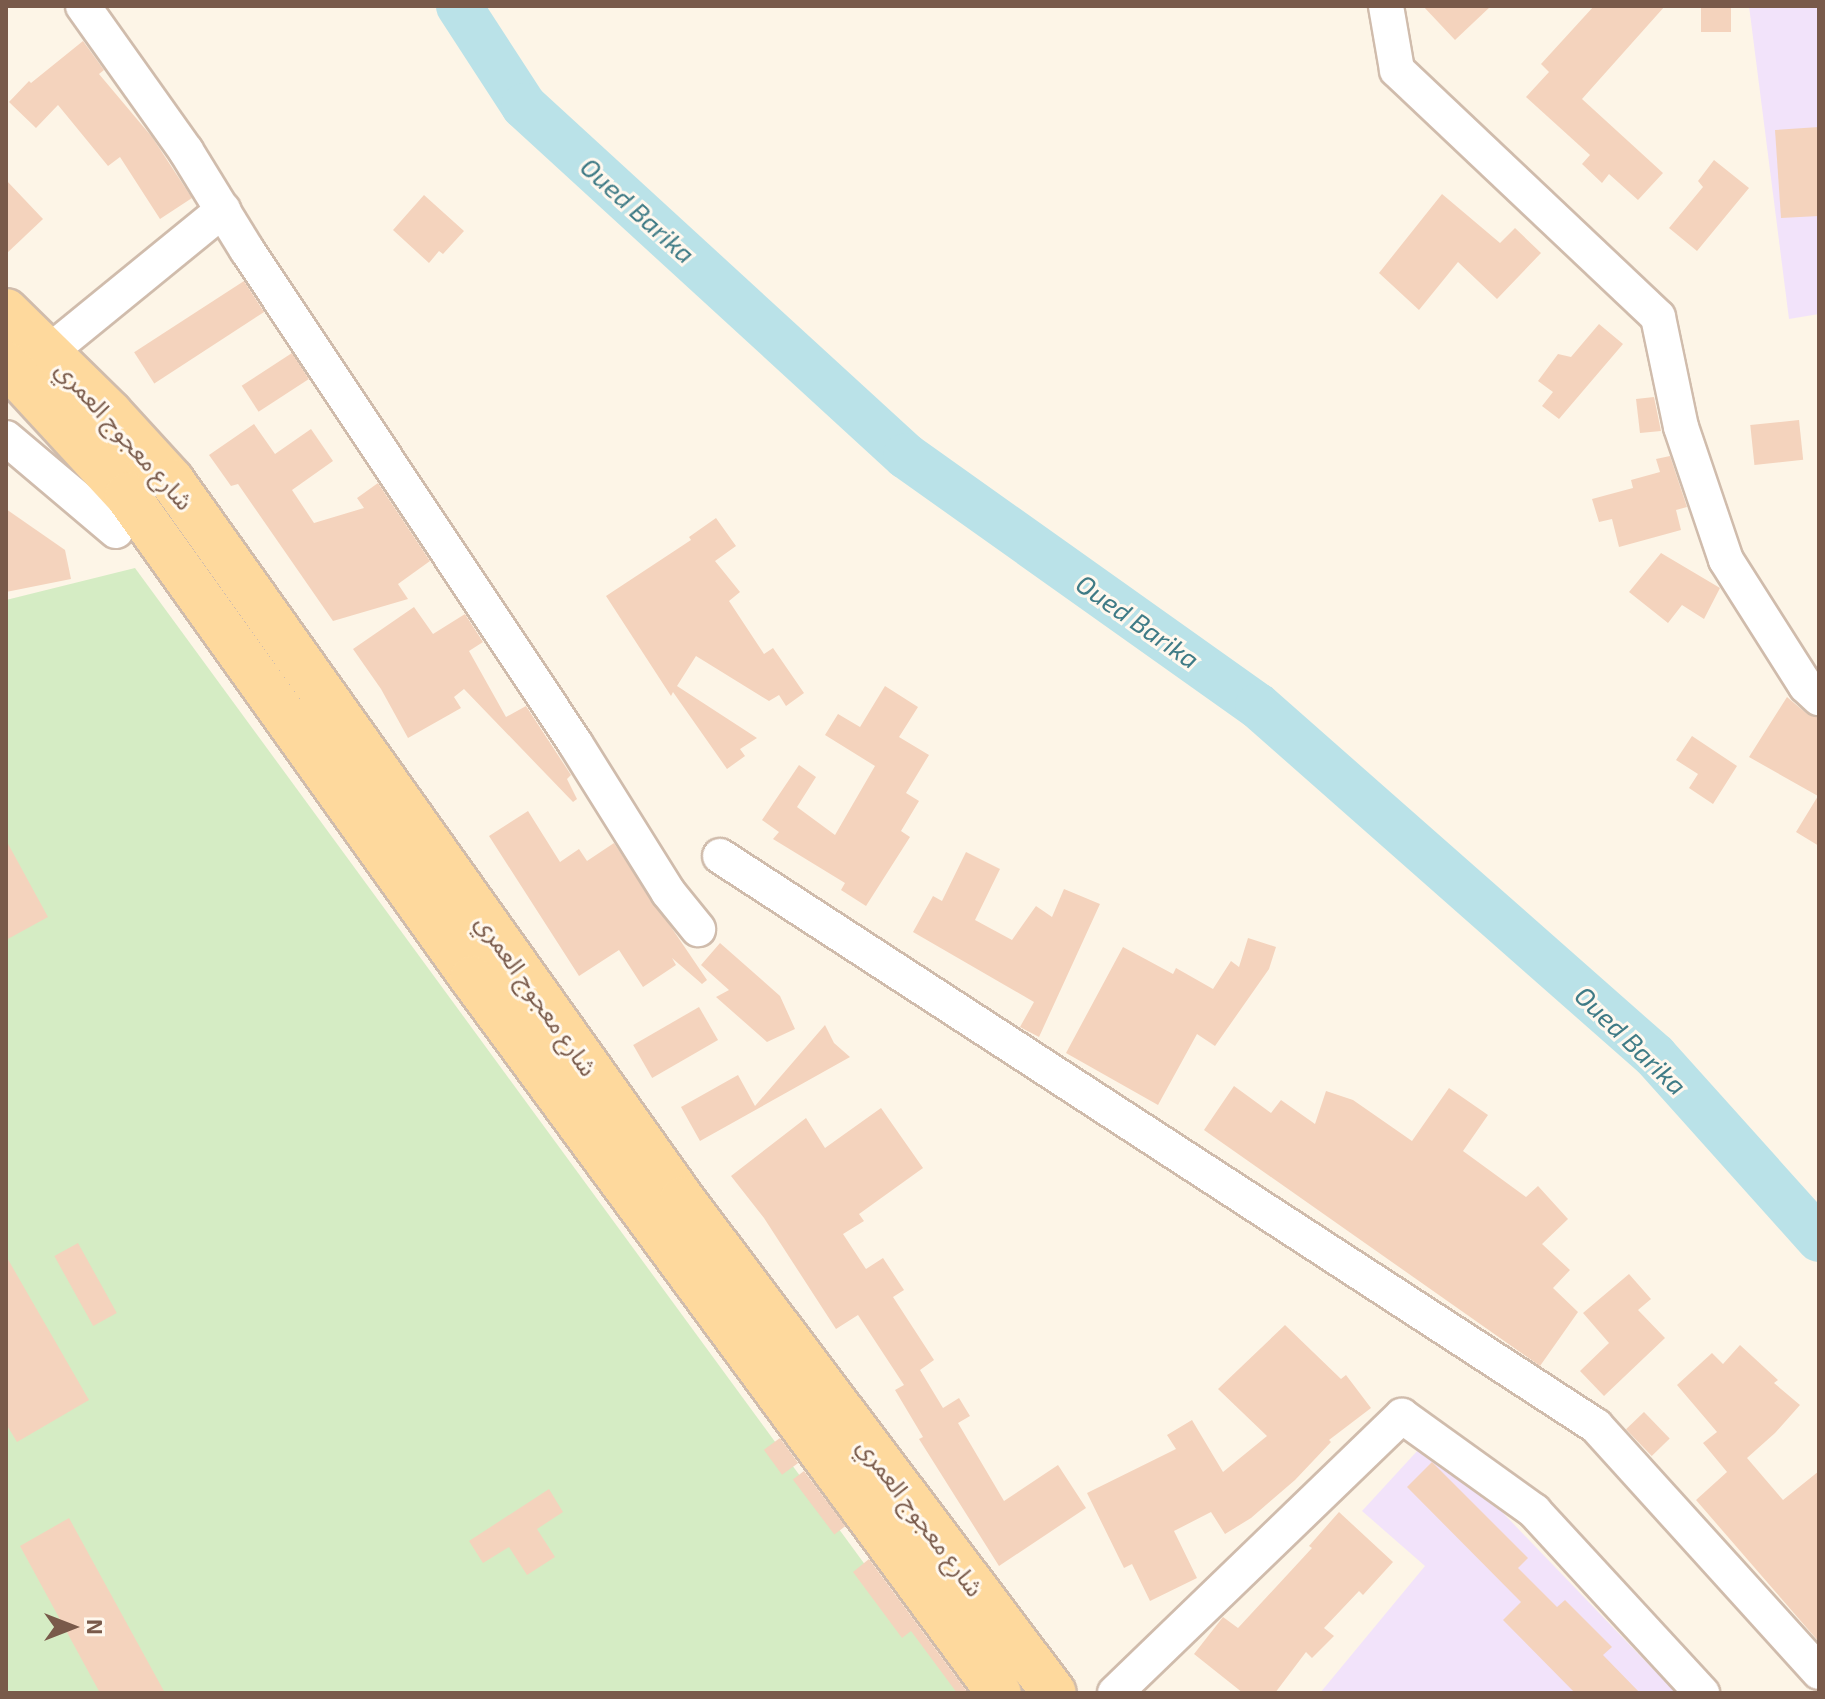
<!DOCTYPE html>
<html>
<head>
<meta charset="utf-8">
<style>
	body { margin:0 }
	#map { position:relative; width:1825px; height:1699px; overflow:hidden; background:#fdf5e7; font-family:"Exo 2","Noto Sans Arabic",sans-serif }
	div>[style] { position:absolute }
	.education>* { inset:0; background:#f2e3fa }
	.green>* { inset:0; background:#d5ecc4 }
	.river>* { height:46px; margin:-23px; padding:0 23px; transform-origin:23px; border-radius:23px; background:#bae2e8 }
	.building>* { inset:0; background:#f4d3bd; transform-origin:0 0 }
	.roads { filter:drop-shadow(2px 0 #d0bcac) drop-shadow(-2px 0 #d0bcac) drop-shadow(0 2px #d0bcac) drop-shadow(0 -2px #d0bcac) }
	.minor>* { height:34px; margin:-17px; padding:0 17px; transform-origin:17px; border-radius:17px; background:#fff }
	.major>* { height:44px; margin:-22px; padding:0 22px; transform-origin:22px; border-radius:22px; background:#fed99d }
	span { translate:-50% -50%; white-space:nowrap; text-align:center; line-height:1.15; -webkit-text-stroke:6px #fff8ee; paint-order:stroke }
	.street-label { font-size:24px; color:#795a4a }
	.water-label { font-size:26px; color:#3f7b86; font-style:italic }
	.frame { position:absolute; inset:0; border:8px solid #795a4a; pointer-events:none }
	.north { position:absolute; left:32px; top:1587px; width:80px; height:80px; -webkit-text-stroke:6px #fff8ee; paint-order:stroke; rotate:90deg; font-size:22px; font-weight:700; line-height:32px; text-align:center; color:#795a4a }
	.north::after { content:''; display:block; margin:auto; width:28px; height:36px; background:#795a4a; clip-path:polygon(50% 0,100% 100%,50% 72%,0 100%) }
</style>
</head>
<body>
<div id="map">
	<div class="education">
		<div style="clip-path:polygon(1749px 6px,1819px 6px,1819px 314px,1789px 319px)"></div>
		<div style="clip-path:polygon(1430px 1437px,1676px 1693px,1320px 1693px,1425px 1566px,1362px 1511px)"></div>
	</div>
	<div class="green">
		<div style="clip-path:polygon(135px 568px,959px 1693px,6px 1693px,6px 600px)"></div>
	</div>
	<div class="river">
		<div style="left:459px;top:6px;width:119px;rotate:57deg"></div>
		<div style="left:524px;top:106px;width:518px;rotate:42.5deg"></div>
		<div style="left:906px;top:456px;width:432px;rotate:35.4deg"></div>
		<div style="left:1258px;top:706px;width:529px;rotate:41.4deg"></div>
		<div style="left:1655px;top:1056px;width:246px;rotate:48.1deg"></div>
	</div>
	<div class="building">
		<div style="clip-path:polygon(1423px 6px,1491px 6px,1455px 40px)"></div>
		<div style="clip-path:polygon(1594px 6px,1665px 6px,1582px 99px,1663px 173px,1638px 200px,1609px 174px,1602px 183px,1582px 164px,1590px 155px,1526px 97px,1549px 72px,1541px 64px)"></div>
		<div style="left:1701px;top:6px;width:30px;height:26px"></div>
		<div style="clip-path:polygon(83px 41px,104px 70px,99px 74px,152px 137px,192px 198px,160px 219px,120px 157px,108px 166px,58px 105px,36px 128px,9px 102px,29px 81px,31px 83px)"></div>
		<div style="clip-path:polygon(1819px 127px,1819px 216px,1781px 218px,1775px 130px)"></div>
		<div style="clip-path:polygon(1714px 160px,1749px 188px,1697px 251px,1669px 228px,1703px 187px,1698px 181px)"></div>
		<div style="clip-path:polygon(6px 180px,43px 219px,6px 254px)"></div>
		<div style="clip-path:polygon(1442px 194px,1500px 243px,1515px 228px,1541px 253px,1497px 299px,1458px 262px,1419px 310px,1379px 273px)"></div>
		<div style="clip-path:polygon(424px 195px,464px 231px,443px 254px,439px 251px,429px 263px,393px 230px)"></div>
		<div style="left:244px;top:281px;width:37px;height:131px;rotate:57deg"></div>
		<div style="clip-path:polygon(1599px 324px,1623px 344px,1559px 419px,1542px 406px,1553px 392px,1538px 381px,1558px 354px,1571px 357px)"></div>
		<div style="left:292px;top:353px;width:31px;height:60px;rotate:57deg"></div>
		<div style="clip-path:polygon(1654px 397px,1661px 431px,1640px 433px,1636px 399px)"></div>
		<div style="left:1799px;top:420px;width:40px;height:49px;rotate:84deg"></div>
		<div style="clip-path:polygon(254px 424px,275px 454px,311px 429px,333px 461px,292px 490px,314px 523px,364px 508px,357px 498px,378px 483px,430px 561px,398px 584px,408px 599px,333px 621px,238px 484px,231px 486px,209px 455px)"></div>
		<div style="clip-path:polygon(1670px 456px,1687px 507px,1676px 510px,1681px 530px,1619px 547px,1612px 519px,1599px 522px,1592px 499px,1633px 488px,1631px 480px,1660px 472px,1656px 459px)"></div>
		<div style="clip-path:polygon(6px 509px,65px 550px,71px 579px,6px 592px)"></div>
		<div style="clip-path:polygon(716px 518px,736px 546px,715px 561px,740px 592px,729px 601px,764px 654px,773px 648px,804px 693px,786px 706px,779px 695px,769px 701px,696px 656px,677px 686px,757px 738px,740px 749px,745px 756px,727px 769px,673px 692px,671px 696px,606px 596px,691px 540px,689px 537px)"></div>
		<div style="clip-path:polygon(1661px 553px,1720px 588px,1704px 619px,1682px 605px,1668px 623px,1629px 592px)"></div>
		<div style="clip-path:polygon(414px 607px,433px 634px,465px 614px,483px 642px,469px 651px,506px 717px,526px 706px,571px 775px,567px 779px,577px 799px,573px 802px,464px 689px,454px 697px,461px 708px,408px 738px,381px 689px,353px 649px)"></div>
		<div style="clip-path:polygon(885px 686px,918px 707px,899px 737px,929px 755px,906px 793px,919px 801px,901px 831px,910px 837px,866px 906px,841px 890px,845px 883px,773px 839px,779px 832px,762px 820px,799px 765px,816px 777px,797px 807px,835px 835px,875px 766px,825px 735px,838px 714px,860px 727px)"></div>
		<div style="clip-path:polygon(1787px 697px,1806px 713px,1819px 718px,1819px 846px,1796px 832px,1818px 796px,1749px 757px)"></div>
		<div style="clip-path:polygon(1692px 736px,1737px 766px,1713px 804px,1689px 788px,1698px 774px,1676px 760px)"></div>
		<div style="clip-path:polygon(528px 811px,560px 862px,579px 849px,587px 861px,614px 843px,707px 980px,702px 984px,672px 958px,676px 965px,643px 987px,619px 950px,579px 976px,489px 836px)"></div>
		<div style="clip-path:polygon(6px 840px,48px 917px,6px 940px)"></div>
		<div style="clip-path:polygon(966px 852px,1000px 869px,975px 920px,1012px 940px,1036px 906px,1052px 917px,1064px 889px,1100px 904px,1039px 1037px,1020px 1027px,1034px 1002px,913px 932px,933px 896px,942px 901px)"></div>
		<div style="clip-path:polygon(1248px 938px,1276px 947px,1269px 969px,1215px 1046px,1197px 1034px,1158px 1105px,1066px 1053px,1123px 947px,1173px 974px,1176px 968px,1213px 989px,1231px 961px,1239px 967px)"></div>
		<div style="clip-path:polygon(720px 943px,780px 996px,795px 1029px,767px 1042px,716px 997px,729px 990px,701px 965px)"></div>
		<div style="left:699px;top:1007px;width:38px;height:76px;rotate:60deg"></div>
		<div style="clip-path:polygon(825px 1025px,834px 1043px,850px 1057px,700px 1141px,681px 1107px,738px 1075px,755px 1106px)"></div>
		<div style="clip-path:polygon(1234px 1086px,1271px 1113px,1281px 1100px,1315px 1124px,1326px 1091px,1353px 1100px,1412px 1141px,1449px 1088px,1488px 1115px,1463px 1151px,1526px 1197px,1538px 1186px,1568px 1219px,1542px 1244px,1570px 1270px,1553px 1288px,1578px 1312px,1540px 1366px,1204px 1130px)"></div>
		<div style="clip-path:polygon(881px 1108px,923px 1168px,859px 1214px,864px 1221px,843px 1234px,866px 1269px,883px 1258px,904px 1290px,893px 1297px,934px 1360px,920px 1370px,943px 1408px,959px 1398px,970px 1416px,958px 1423px,1004px 1501px,1058px 1465px,1086px 1508px,999px 1566px,919px 1439px,923px 1437px,895px 1390px,904px 1385px,858px 1315px,836px 1329px,764px 1218px,731px 1176px,806px 1118px,825px 1148px)"></div>
		<div style="left:78px;top:1243px;width:80px;height:27px;rotate:61deg"></div>
		<div style="clip-path:polygon(6px 1256px,89px 1400px,17px 1442px,6px 1424px)"></div>
		<div style="clip-path:polygon(1629px 1274px,1651px 1299px,1638px 1310px,1665px 1338px,1604px 1396px,1580px 1371px,1609px 1343px,1583px 1313px)"></div>
		<div style="clip-path:polygon(1285px 1325px,1341px 1379px,1346px 1375px,1371px 1408px,1329px 1440px,1331px 1442px,1295px 1480px,1251px 1518px,1225px 1534px,1211px 1512px,1174px 1531px,1197px 1578px,1150px 1601px,1132px 1564px,1124px 1568px,1087px 1493px,1176px 1449px,1167px 1435px,1192px 1420px,1223px 1472px,1267px 1436px,1218px 1389px)"></div>
		<div style="clip-path:polygon(1740px 1345px,1778px 1380px,1774px 1383px,1800px 1405px,1775px 1433px,1747px 1458px,1783px 1500px,1819px 1471px,1819px 1642px,1696px 1500px,1727px 1472px,1703px 1443px,1717px 1432px,1677px 1385px,1712px 1353px,1723px 1364px)"></div>
		<div style="left:1644px;top:1412px;width:37px;height:25px;rotate:46deg"></div>
		<div style="left:780px;top:1438px;width:31px;height:20px;rotate:54deg"></div>
		<div style="clip-path:polygon(1432px 1462px,1528px 1558px,1518px 1568px,1557px 1607px,1565px 1600px,1612px 1647px,1603px 1655px,1640px 1693px,1575px 1693px,1503px 1620px,1521px 1602px,1407px 1487px)"></div>
		<div style="left:804px;top:1471px;width:69px;height:14px;rotate:53deg"></div>
		<div style="clip-path:polygon(549px 1489px,563px 1512px,537px 1529px,555px 1557px,527px 1575px,509px 1547px,483px 1563px,469px 1541px)"></div>
		<div style="clip-path:polygon(1339px 1512px,1393px 1562px,1363px 1595px,1359px 1591px,1324px 1628px,1334px 1636px,1312px 1658px,1306px 1652px,1275px 1693px,1243px 1693px,1194px 1654px,1223px 1617px,1238px 1628px,1312px 1548px,1309px 1546px)"></div>
		<div style="clip-path:polygon(69px 1518px,165px 1693px,100px 1693px,20px 1546px)"></div>
		<div style="clip-path:polygon(869px 1559px,968px 1693px,957px 1693px,911px 1631px,902px 1638px,853px 1572px)"></div>
	</div>
	<div class="roads">
		<div class="minor">
			<div style="left:83px;top:6px;width:178px;rotate:54.6deg"></div>
			<div style="left:186px;top:151px;width:116px;rotate:58.4deg"></div>
			<div style="left:247px;top:250px;width:592px;rotate:56.36deg"></div>
			<div style="left:575px;top:743px;width:176px;rotate:58deg"></div>
			<div style="left:668px;top:892px;width:48px;rotate:51deg"></div>
			<div style="left:1386px;top:6px;width:65px;rotate:80.2deg"></div>
			<div style="left:1397px;top:70px;width:359px;rotate:43.4deg"></div>
			<div style="left:1658px;top:317px;width:112px;rotate:78.2deg"></div>
			<div style="left:1681px;top:427px;width:140px;rotate:71.3deg"></div>
			<div style="left:1726px;top:560px;width:149px;rotate:57.6deg"></div>
			<div style="left:1806px;top:686px;width:18px;rotate:43deg"></div>
			<div style="left:49px;top:352px;width:225px;rotate:-39.2deg"></div>
			<div style="left:6px;top:438px;width:144px;rotate:40.2deg"></div>
			<div style="left:720px;top:856px;width:1045px;rotate:33.05deg"></div>
			<div style="left:1596px;top:1426px;width:332px;rotate:47.8deg"></div>
			<div style="left:1115px;top:1693px;width:399px;rotate:-44deg"></div>
			<div style="left:1402px;top:1416px;width:163px;rotate:35.7deg"></div>
			<div style="left:1534px;top:1511px;width:248px;rotate:47.3deg"></div>
		</div>
		<div class="major">
			<div style="left:6px;top:311px;width:146px;rotate:44.4deg"></div>
			<div style="left:110px;top:413px;width:92px;rotate:47.6deg"></div>
			<div style="left:172px;top:481px;width:881px;rotate:54.61deg"></div>
			<div style="left:682px;top:1199px;width:618px;rotate:53.02deg"></div>
			<div style="left:6px;top:364px;width:178px;rotate:47.3deg"></div>
			<div style="left:127px;top:495px;width:594px;rotate:54.46deg"></div>
			<div style="left:472px;top:978px;width:888px;rotate:53.61deg"></div>
		</div>
	</div>
	<div class="street-label">
		<span style="left:125px;top:435px;rotate:48deg">شارع معجوج العمري</span>
		<span style="left:537px;top:995px;rotate:55deg">شارع معجوج العمري</span>
		<span style="left:921px;top:1517px;rotate:53deg">شارع معجوج العمري</span>
	</div>
	<div class="water-label">
		<span style="left:638px;top:210px;rotate:42deg">Oued Barika</span>
		<span style="left:1138px;top:621px;rotate:35deg">Oued Barika</span>
		<span style="left:1631px;top:1040px;rotate:44deg">Oued Barika</span>
	</div>
	<div class="frame"></div>
	<div class="north">N</div>
</div>
</body>
</html>
